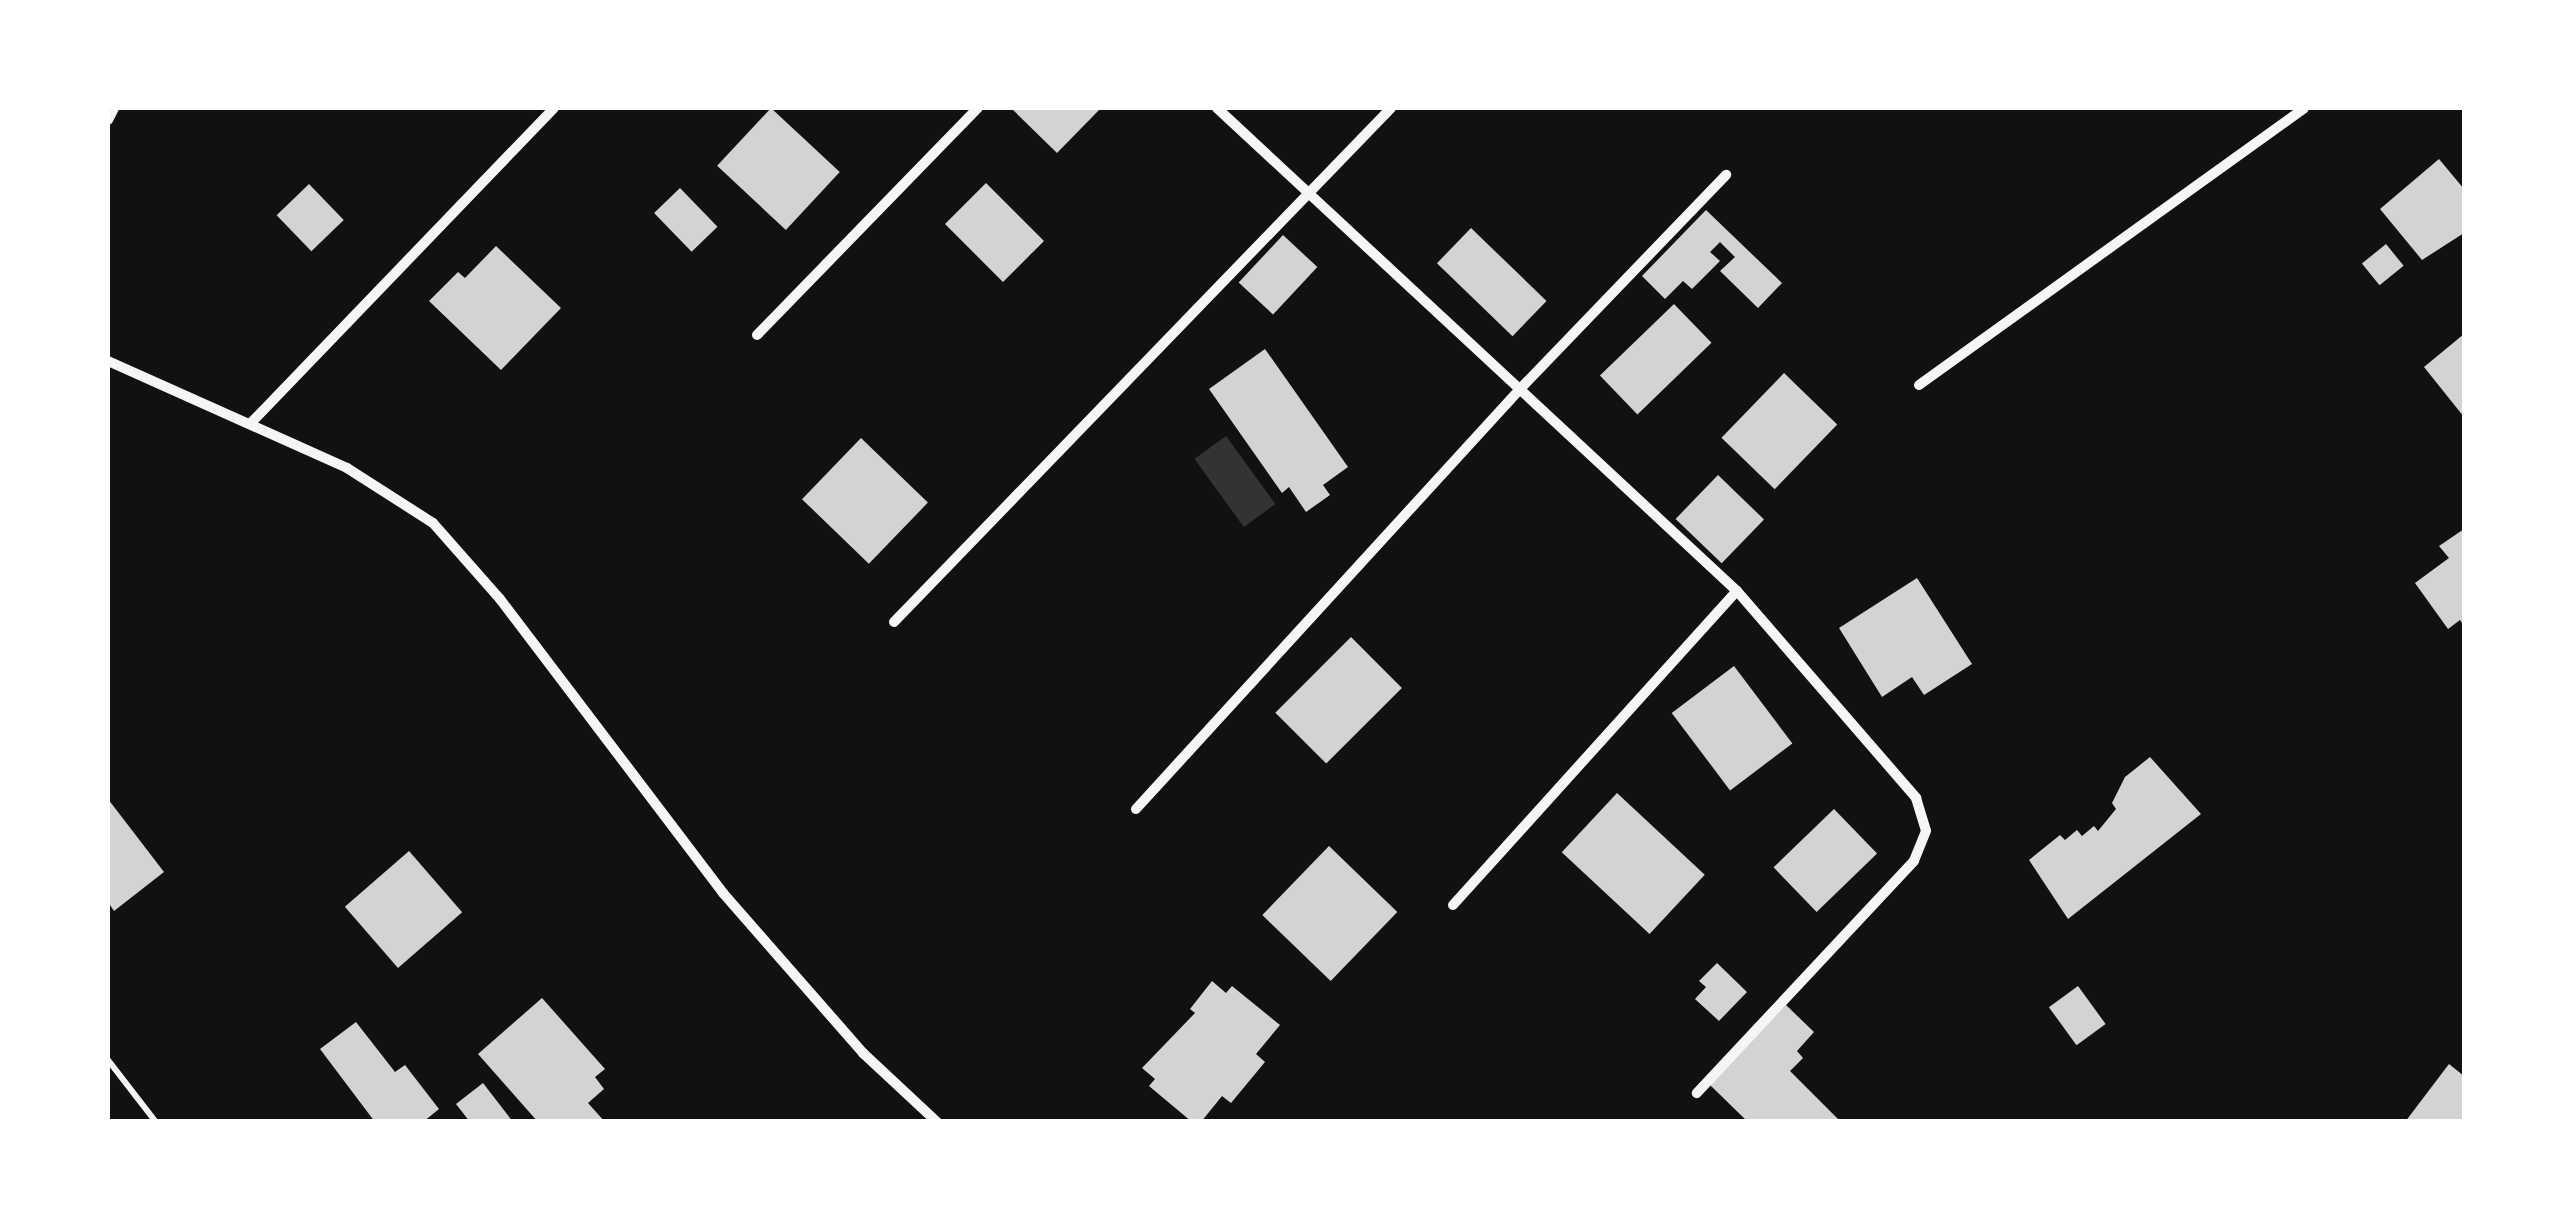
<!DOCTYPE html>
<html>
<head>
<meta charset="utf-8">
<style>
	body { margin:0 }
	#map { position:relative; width:2572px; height:1229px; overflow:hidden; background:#111; font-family:Rubik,sans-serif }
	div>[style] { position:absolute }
	.water>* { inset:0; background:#333; transform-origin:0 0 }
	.building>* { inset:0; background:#d3d3d3; transform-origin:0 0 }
	.path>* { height:6px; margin:-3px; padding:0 3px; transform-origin:3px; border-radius:3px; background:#f5f5f5 }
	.minor>* { height:10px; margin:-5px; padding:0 5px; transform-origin:5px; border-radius:5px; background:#f5f5f5 }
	span { translate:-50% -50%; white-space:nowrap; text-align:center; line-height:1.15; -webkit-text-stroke:10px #fff; paint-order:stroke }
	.frame { position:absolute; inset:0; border:110px solid #fff; pointer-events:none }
</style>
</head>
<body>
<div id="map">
	<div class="water">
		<div style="left:1226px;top:436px;width:84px;height:39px;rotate:54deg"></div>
	</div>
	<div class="building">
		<div style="left:771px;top:108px;width:94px;height:79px;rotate:43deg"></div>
		<div style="clip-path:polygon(1011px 108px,1101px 108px,1057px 153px)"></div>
		<div style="clip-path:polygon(2439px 159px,2464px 189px,2464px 233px,2422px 260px,2380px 209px)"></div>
		<div style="left:986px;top:183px;width:82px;height:58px;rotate:45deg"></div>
		<div style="left:309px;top:184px;width:50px;height:45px;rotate:46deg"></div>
		<div style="left:680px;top:188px;width:54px;height:36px;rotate:46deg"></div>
		<div style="clip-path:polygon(1706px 210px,1782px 283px,1758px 308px,1720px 271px,1735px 257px,1720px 242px,1710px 252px,1720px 261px,1692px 289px,1683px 281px,1665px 299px,1642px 276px)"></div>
		<div style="left:1471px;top:228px;width:105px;height:49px;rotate:44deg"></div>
		<div style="left:1283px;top:235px;width:47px;height:65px;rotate:43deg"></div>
		<div style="left:2386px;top:244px;width:28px;height:31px;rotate:51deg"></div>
		<div style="clip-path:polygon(496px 246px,561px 308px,501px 370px,429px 301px,458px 272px,465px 278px)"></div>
		<div style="left:1674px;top:304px;width:54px;height:103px;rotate:46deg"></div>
		<div style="clip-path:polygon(2464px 334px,2464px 417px,2424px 367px)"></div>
		<div style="clip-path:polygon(1265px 349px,1348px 467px,1323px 485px,1330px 495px,1306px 512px,1289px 487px,1282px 493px,1209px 389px)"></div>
		<div style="left:1784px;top:373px;width:74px;height:90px;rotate:44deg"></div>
		<div style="left:861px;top:438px;width:93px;height:85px;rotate:44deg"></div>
		<div style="left:1718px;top:475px;width:64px;height:61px;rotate:44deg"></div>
		<div style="clip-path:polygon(2464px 529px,2464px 626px,2460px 620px,2448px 629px,2415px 583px,2449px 558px,2439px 546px)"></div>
		<div style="clip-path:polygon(1917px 578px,1972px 664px,1924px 695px,1912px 677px,1882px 697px,1839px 628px)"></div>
		<div style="left:1351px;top:637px;width:72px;height:107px;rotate:45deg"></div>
		<div style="left:1734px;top:666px;width:97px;height:78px;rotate:53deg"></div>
		<div style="clip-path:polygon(2150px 757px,2201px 814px,2068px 919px,2029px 860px,2060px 835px,2065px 840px,2077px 830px,2082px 836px,2094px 826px,2098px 831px,2116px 809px,2112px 803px,2125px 777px)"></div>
		<div style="left:1617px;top:793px;width:120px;height:81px;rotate:43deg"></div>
		<div style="clip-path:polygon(108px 799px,164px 872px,114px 911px,108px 902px)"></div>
		<div style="left:1834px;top:809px;width:62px;height:84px;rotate:46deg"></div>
		<div style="left:1329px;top:846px;width:95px;height:96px;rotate:44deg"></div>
		<div style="left:409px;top:851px;width:81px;height:85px;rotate:49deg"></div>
		<div style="clip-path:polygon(1717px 963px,1747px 992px,1719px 1021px,1695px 999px,1706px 987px,1699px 981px)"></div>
		<div style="clip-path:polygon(1212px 981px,1226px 993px,1232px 986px,1280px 1025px,1256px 1054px,1265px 1062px,1231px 1103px,1222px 1096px,1201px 1122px,1192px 1122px,1149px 1086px,1155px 1079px,1142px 1068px,1195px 1013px,1190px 1009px)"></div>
		<div style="left:2078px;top:986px;width:47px;height:36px;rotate:54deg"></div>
		<div style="clip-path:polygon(542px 998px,605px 1069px,595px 1077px,604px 1089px,588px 1103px,605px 1122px,538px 1122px,478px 1054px)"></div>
		<div style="clip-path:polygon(1786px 1005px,1814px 1032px,1797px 1051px,1803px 1058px,1790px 1071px,1841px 1122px,1748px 1122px,1709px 1084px)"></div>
		<div style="clip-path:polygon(356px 1022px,395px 1072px,405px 1065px,439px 1109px,423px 1122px,375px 1122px,320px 1049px)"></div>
		<div style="clip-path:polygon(2449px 1064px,2464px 1076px,2464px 1122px,2405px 1122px)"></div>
		<div style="clip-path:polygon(483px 1083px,513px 1122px,470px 1122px,456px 1104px)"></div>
	</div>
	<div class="path">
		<div style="left:108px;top:1060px;width:78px;rotate:52.3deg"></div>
	</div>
	<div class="minor">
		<div style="left:1217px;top:108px;width:710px;rotate:42.89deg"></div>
		<div style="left:1737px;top:591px;width:274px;rotate:49.1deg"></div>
		<div style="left:1916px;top:798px;width:34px;rotate:73deg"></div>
		<div style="left:1926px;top:831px;width:32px;rotate:112deg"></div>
		<div style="left:1914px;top:861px;width:318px;rotate:133.1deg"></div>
		<div style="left:108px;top:120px;width:13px;rotate:-63deg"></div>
		<div style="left:757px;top:335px;width:317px;rotate:-45.8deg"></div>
		<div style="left:108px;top:361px;width:262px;rotate:24.1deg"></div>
		<div style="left:347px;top:468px;width:102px;rotate:32.6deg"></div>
		<div style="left:433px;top:523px;width:101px;rotate:48.6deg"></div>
		<div style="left:500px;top:599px;width:369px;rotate:52.8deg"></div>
		<div style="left:723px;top:893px;width:213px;rotate:48.8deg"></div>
		<div style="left:863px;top:1053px;width:101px;rotate:43deg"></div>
		<div style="left:1919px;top:385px;width:474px;rotate:-35.7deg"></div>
		<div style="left:250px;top:424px;width:438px;rotate:-46.1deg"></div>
		<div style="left:894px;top:622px;width:715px;rotate:-45.96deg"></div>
		<div style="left:1136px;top:809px;width:570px;rotate:-47.56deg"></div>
		<div style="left:1521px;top:388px;width:296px;rotate:-46.1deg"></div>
		<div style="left:1453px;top:905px;width:423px;rotate:-47.9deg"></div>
	</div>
	<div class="frame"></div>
</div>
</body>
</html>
